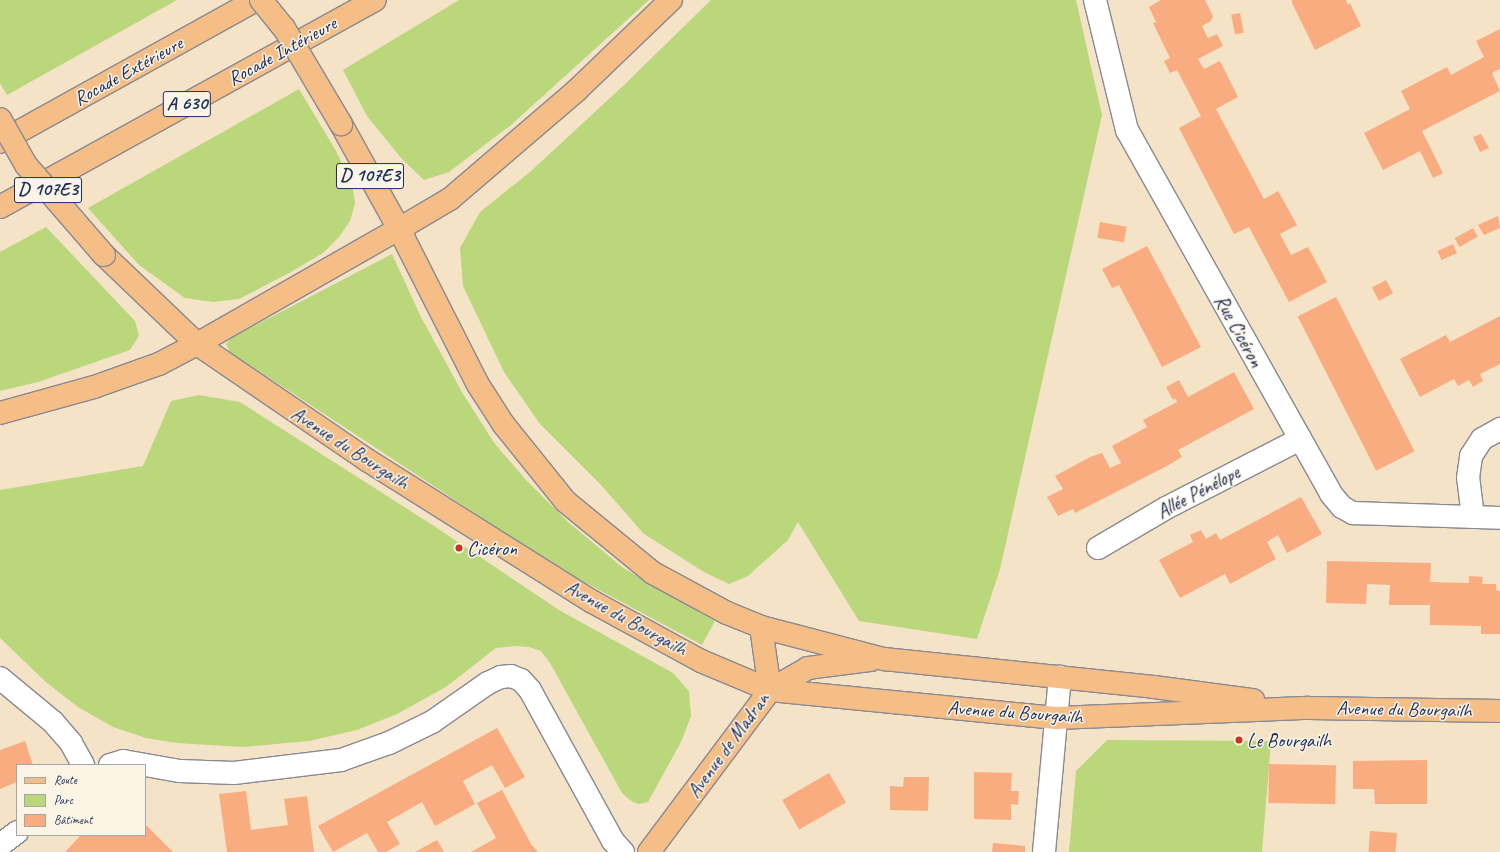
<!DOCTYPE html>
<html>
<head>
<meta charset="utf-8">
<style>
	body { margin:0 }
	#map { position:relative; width:1500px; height:852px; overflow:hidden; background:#f4e3c7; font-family:Caveat,sans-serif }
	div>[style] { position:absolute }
	.green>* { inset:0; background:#bad77c }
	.building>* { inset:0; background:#faac81; transform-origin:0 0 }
	.roads { filter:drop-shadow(1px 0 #888992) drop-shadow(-1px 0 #888992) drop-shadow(0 1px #888992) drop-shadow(0 -1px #888992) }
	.minor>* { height:22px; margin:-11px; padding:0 11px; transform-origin:11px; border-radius:11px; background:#fff }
	.major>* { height:22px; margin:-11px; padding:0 11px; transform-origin:11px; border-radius:11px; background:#f6be87 }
	.highway>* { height:22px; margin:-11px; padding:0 11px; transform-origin:11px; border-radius:11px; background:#f6be87 }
	.bridges { filter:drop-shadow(1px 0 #888992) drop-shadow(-1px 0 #888992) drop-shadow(0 1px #888992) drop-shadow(0 -1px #888992) }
	.major-bridge>* { height:22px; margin:-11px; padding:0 11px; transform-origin:11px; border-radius:11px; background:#f6be87 }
	.dots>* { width:11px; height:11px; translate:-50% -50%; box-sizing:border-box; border:2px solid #fcf5e5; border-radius:50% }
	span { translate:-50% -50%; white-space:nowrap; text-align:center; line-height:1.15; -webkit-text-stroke:3px #fcf5e5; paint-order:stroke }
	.shield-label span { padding:1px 3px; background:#fcf5e5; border:1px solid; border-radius:3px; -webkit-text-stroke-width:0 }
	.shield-label { font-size:19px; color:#1b2f5e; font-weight:700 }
	.street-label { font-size:20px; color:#1b2f5e }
	.poi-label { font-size:20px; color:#1b2f5e }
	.left { translate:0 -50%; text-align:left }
	.legend { position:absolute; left:16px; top:764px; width:130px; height:72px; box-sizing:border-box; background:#fcf5e5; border:1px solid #a2a6af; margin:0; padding:5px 7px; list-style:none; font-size:12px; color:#1b2f5e }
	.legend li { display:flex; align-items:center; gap:8px; height:20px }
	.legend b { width:20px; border:1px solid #a2a6af }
</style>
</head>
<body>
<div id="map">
	<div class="green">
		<div style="clip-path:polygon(0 0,177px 0,7px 95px,0 83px)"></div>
		<div style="clip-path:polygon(459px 0,649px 0,511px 125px,449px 172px,424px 180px,402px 159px,367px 116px,343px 70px)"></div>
		<div style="clip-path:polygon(711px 0,1076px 0,1102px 115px,1000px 569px,977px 639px,859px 621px,798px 522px,788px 540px,748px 576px,729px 584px,704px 572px,644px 534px,601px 485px,540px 424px,504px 372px,463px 286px,460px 248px,480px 212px,530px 172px,624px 85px)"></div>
		<div style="clip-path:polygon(299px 89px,336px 151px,352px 185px,355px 203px,350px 221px,339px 237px,323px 253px,289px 273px,239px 299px,213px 302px,185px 298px,139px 265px,88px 208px)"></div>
		<div style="clip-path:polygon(46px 227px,135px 321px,139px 336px,130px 350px,38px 382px,0 391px,0 252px)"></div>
		<div style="clip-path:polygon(392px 254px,421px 317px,463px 394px,495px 444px,526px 480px,568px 522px,622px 567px,715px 621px,702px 645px,571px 575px,490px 523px,230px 352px,226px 344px,231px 338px)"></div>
		<div style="clip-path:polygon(199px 395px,240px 402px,434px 526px,559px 610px,673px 673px,689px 691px,691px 716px,681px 742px,648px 802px,639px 804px,631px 801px,622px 793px,550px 663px,541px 651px,529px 647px,514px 646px,496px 648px,446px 687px,397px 714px,357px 730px,309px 741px,243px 747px,177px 743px,146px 738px,113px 727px,78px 707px,47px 683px,0 638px,0 490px,143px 466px,171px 401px)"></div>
		<div style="clip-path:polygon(1107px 740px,1271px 741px,1262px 852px,1069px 852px,1076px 771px)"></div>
	</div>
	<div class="building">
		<div style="clip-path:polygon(1161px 0,1205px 0,1213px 16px,1211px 21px,1202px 26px,1208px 38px,1217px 34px,1223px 46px,1198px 59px,1204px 69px,1220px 61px,1238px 97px,1216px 109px,1264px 199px,1278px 191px,1297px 225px,1280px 234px,1291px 255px,1308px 247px,1327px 282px,1289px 302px,1249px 227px,1234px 234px,1179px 128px,1201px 116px,1177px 70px,1170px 73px,1164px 61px,1170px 58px,1153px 23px,1156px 22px,1149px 7px)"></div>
		<div style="clip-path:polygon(1292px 0,1346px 0,1348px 5px,1350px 3px,1361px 26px,1315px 50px,1292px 3px)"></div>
		<div style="left:1240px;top:13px;width:20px;height:9px;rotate:79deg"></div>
		<div style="clip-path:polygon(1500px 29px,1500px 69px,1492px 73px,1500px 91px,1422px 131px,1443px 173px,1433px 178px,1420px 151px,1383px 170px,1364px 133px,1410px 109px,1401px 91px,1447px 67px,1451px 75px,1484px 57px,1476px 41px)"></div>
		<div style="clip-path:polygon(1481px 134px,1489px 148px,1480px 152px,1473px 137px)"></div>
		<div style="clip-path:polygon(1498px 216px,1500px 228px,1484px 235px,1478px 225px)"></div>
		<div style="left:1100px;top:222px;width:27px;height:16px;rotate:10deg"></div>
		<div style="left:1473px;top:228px;width:10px;height:21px;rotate:61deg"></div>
		<div style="left:1453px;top:244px;width:10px;height:17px;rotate:66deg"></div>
		<div style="clip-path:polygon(1147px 246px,1201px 347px,1162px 367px,1119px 285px,1112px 288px,1102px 269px)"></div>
		<div style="left:1386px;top:280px;width:15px;height:16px;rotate:62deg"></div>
		<div style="left:1336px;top:297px;width:173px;height:43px;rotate:63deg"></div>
		<div style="clip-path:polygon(1500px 316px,1500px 364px,1480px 374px,1483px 381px,1473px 387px,1469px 380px,1458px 386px,1454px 379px,1420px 397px,1400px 359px,1446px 335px,1450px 342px)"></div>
		<div style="clip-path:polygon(1234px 372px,1254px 409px,1178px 450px,1182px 457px,1167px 466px,1075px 513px,1073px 509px,1058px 516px,1047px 497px,1063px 489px,1055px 476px,1090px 457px,1102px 453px,1110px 468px,1121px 463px,1112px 446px,1147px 427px,1143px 420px,1177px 402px,1175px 398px,1173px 400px,1166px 387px,1179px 380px,1188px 397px)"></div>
		<div style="clip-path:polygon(1301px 497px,1322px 534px,1287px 553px,1278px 535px,1267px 542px,1276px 559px,1230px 584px,1225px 574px,1180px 598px,1159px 560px,1193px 542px,1190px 535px,1201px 530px,1206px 539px,1216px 533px,1220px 540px)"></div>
		<div style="clip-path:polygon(1327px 561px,1431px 563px,1430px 582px,1469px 583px,1469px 576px,1483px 577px,1482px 584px,1496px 584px,1496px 590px,1500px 591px,1500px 634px,1481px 634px,1481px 626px,1430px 625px,1430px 605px,1389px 605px,1390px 585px,1367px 584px,1366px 604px,1326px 603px)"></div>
		<div style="clip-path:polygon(497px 728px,525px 777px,505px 788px,492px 765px,463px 781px,475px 804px,435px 826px,422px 802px,387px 822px,400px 844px,386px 852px,378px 852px,367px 833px,333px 852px,318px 826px)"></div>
		<div style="clip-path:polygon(25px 741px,33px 765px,17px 765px,17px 782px,0 789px,0 750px)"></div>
		<div style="clip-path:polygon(1427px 760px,1427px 804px,1375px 804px,1374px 789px,1353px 789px,1353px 761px)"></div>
		<div style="left:1269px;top:764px;width:67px;height:39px;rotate:1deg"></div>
		<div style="clip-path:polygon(974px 772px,1012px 773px,1011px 791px,1019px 791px,1018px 805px,1011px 804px,1011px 820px,974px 819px)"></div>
		<div style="left:829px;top:773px;width:34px;height:54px;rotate:60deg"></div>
		<div style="clip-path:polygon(904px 777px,929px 777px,928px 811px,890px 810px,890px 786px,903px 787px)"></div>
		<div style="clip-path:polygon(502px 790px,531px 844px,538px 852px,471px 852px,496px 838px,477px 803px)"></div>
		<div style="clip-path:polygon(246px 791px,251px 830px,288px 825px,284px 799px,307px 796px,314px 852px,227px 852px,219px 794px)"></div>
		<div style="clip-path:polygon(145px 824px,173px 852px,65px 852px,81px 835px,145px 835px)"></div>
		<div style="left:1370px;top:831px;width:27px;height:21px;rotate:4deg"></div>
		<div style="clip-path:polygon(437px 840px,444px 852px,415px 852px)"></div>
		<div style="clip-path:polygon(993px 843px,1025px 846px,1025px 852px,992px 852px)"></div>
	</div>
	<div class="roads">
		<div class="minor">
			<div style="left:1095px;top:0;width:134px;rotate:76.2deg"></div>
			<div style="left:1127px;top:130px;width:417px;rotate:60.7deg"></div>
			<div style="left:1331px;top:494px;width:17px;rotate:50deg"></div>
			<div style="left:1342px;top:507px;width:13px;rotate:29deg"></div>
			<div style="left:1353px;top:513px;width:147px;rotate:1.9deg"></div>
			<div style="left:1473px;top:517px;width:39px;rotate:-97deg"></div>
			<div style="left:1468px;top:478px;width:22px;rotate:-82deg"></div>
			<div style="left:1471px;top:456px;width:20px;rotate:-57deg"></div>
			<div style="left:1482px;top:439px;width:21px;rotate:-29deg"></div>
			<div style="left:1098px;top:548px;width:79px;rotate:-30.5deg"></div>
			<div style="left:1166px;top:508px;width:151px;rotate:-27.2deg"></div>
			<div style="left:0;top:678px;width:69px;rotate:39.7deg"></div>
			<div style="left:53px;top:722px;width:28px;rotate:49deg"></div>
			<div style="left:71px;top:743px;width:25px;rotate:61deg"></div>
			<div style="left:110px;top:765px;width:14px;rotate:-17deg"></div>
			<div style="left:123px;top:761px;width:58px;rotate:10deg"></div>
			<div style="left:180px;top:771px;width:54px;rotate:2.1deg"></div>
			<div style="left:234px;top:773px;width:108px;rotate:-6.9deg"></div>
			<div style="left:341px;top:760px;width:51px;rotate:-19.5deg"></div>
			<div style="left:389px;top:743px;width:48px;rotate:-26deg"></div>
			<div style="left:432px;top:722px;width:68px;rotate:-34.9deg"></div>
			<div style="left:488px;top:683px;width:14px;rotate:-25deg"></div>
			<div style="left:501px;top:677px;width:10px;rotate:-6deg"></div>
			<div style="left:511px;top:676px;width:11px;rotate:22deg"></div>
			<div style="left:521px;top:680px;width:13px;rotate:48deg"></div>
			<div style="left:530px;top:690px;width:172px;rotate:61.2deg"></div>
			<div style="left:613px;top:841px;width:15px;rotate:48deg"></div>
			<div style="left:0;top:845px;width:21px;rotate:-37deg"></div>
			<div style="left:1044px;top:852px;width:176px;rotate:-84.8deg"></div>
		</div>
		<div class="major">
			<div style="left:341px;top:124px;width:120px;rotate:61.1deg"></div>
			<div style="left:399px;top:229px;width:173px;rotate:63.1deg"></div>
			<div style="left:477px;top:383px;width:50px;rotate:57.3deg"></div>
			<div style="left:504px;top:425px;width:97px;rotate:51.2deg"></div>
			<div style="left:565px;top:501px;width:114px;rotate:39.3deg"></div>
			<div style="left:653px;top:573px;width:84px;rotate:28.4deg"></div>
			<div style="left:727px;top:613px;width:37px;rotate:22deg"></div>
			<div style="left:761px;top:627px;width:127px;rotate:14.6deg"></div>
			<div style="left:884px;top:659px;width:271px;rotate:5.9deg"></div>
			<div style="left:1154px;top:687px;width:100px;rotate:7.5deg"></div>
			<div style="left:104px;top:255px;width:129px;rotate:43.7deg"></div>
			<div style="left:197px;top:344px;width:206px;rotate:34.3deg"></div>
			<div style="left:367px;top:460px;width:265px;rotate:32.2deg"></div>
			<div style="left:591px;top:601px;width:125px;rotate:28.6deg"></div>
			<div style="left:701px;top:661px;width:75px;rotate:22.8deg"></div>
			<div style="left:770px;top:690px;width:287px;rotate:5.6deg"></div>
			<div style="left:1056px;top:718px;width:253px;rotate:-2.3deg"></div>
			<div style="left:1309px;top:708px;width:191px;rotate:0.9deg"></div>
			<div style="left:197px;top:344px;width:232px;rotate:-29.7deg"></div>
			<div style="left:761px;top:627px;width:64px;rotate:81.9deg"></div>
			<div style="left:649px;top:852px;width:202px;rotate:-53.2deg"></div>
			<div style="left:770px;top:690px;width:44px;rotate:-30.1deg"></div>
			<div style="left:808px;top:668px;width:63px;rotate:-7.4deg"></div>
		</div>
		<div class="highway">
			<div style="left:0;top:142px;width:293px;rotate:-29deg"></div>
			<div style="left:0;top:207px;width:428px;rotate:-28.9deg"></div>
			<div style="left:399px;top:229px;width:59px;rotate:-30.5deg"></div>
			<div style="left:450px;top:199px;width:167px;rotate:-40.6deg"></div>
			<div style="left:577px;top:90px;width:130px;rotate:-43.8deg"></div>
			<div style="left:0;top:413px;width:98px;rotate:-15.5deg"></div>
			<div style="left:94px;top:387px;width:69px;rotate:-19.5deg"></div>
			<div style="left:159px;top:364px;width:43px;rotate:-27.8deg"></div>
		</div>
	</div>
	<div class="bridges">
		<div class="major-bridge">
			<div style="left:261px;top:0;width:36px;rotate:51deg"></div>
			<div style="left:284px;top:28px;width:112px;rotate:59.3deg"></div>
			<div style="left:0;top:119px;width:53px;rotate:60.5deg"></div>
			<div style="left:26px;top:165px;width:119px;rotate:49.1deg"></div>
		</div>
	</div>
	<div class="dots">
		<div style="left:459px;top:548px;background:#c8321e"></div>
		<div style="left:1239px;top:740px;background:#c8321e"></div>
	</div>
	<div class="shield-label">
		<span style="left:187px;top:104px">A 630</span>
		<span style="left:370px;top:176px">D 107E3</span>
		<span style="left:48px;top:190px">D 107E3</span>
	</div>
	<div class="street-label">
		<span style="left:282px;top:51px;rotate:-29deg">Rocade Intérieure</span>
		<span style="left:128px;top:71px;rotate:-29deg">Rocade Extérieure</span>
		<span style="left:1239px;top:331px;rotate:61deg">Rue Cicéron</span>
		<span style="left:350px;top:448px;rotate:33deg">Avenue du Bourgailh</span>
		<span style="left:1198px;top:492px;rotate:-28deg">Allée Pénélope</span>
		<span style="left:626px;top:618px;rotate:29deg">Avenue du Bourgailh</span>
		<span style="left:1404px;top:709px;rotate:1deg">Avenue du Bourgailh</span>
		<span style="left:1015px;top:712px;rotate:4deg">Avenue du Bourgailh</span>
		<span style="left:728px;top:745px;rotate:-54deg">Avenue de Madran</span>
	</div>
	<div class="poi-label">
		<span class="left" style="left:467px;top:548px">Cicéron</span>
		<span class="left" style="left:1247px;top:740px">Le Bourgailh</span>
	</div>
	<ul class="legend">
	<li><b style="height:5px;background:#f6be87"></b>Route</li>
	<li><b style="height:11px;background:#bad77c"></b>Parc</li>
	<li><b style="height:11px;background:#faac81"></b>Bâtiment</li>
	</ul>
</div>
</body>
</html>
